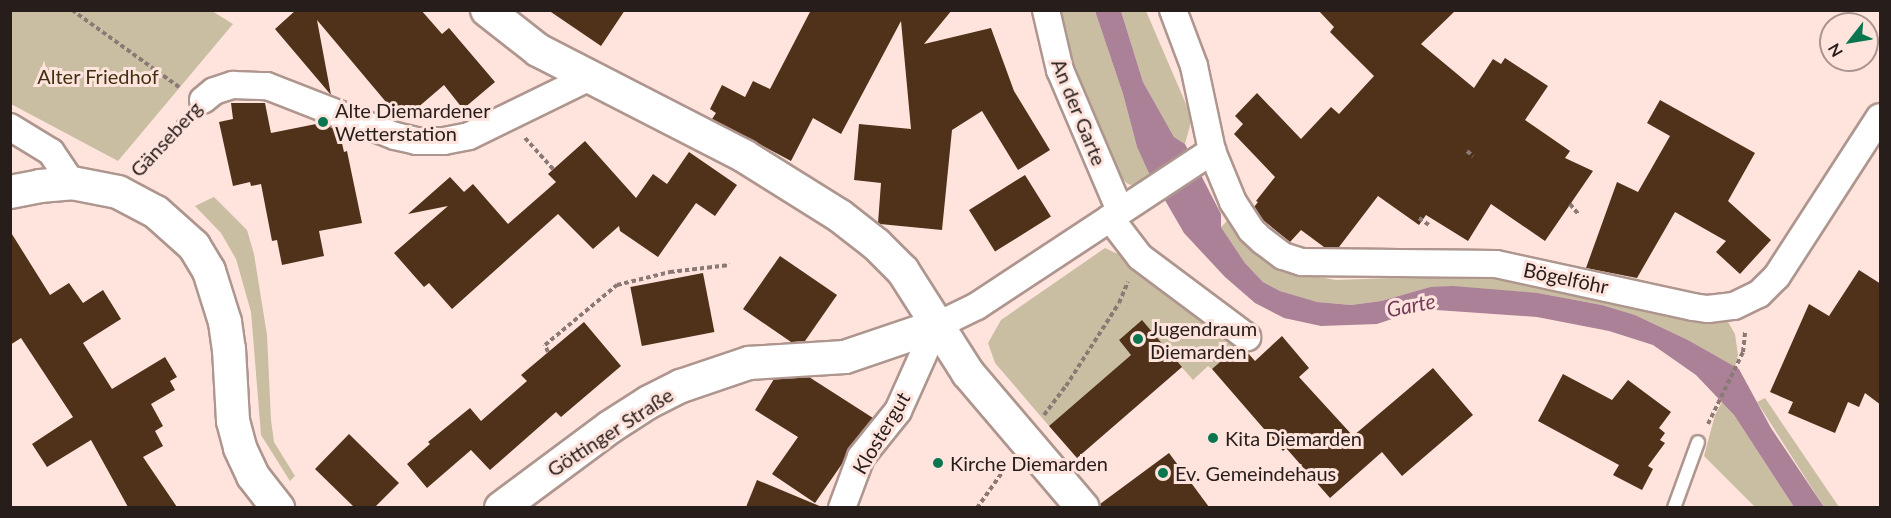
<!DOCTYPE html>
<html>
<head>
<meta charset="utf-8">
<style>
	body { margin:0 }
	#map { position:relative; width:1891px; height:518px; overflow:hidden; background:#ffe4dd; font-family:Lato,sans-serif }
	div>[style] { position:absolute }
	.green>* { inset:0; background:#cabea2 }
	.water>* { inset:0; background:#aa8197 }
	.building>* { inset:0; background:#4f3219; transform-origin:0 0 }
	.path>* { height:4px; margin-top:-2px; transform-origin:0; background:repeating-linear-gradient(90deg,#8b7975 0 4.5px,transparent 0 7.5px) }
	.roads { filter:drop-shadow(2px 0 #ae968f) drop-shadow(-2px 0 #ae968f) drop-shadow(0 2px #ae968f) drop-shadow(0 -2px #ae968f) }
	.service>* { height:12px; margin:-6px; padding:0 6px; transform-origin:6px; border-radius:6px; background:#fff }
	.minor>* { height:26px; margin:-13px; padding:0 13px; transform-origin:13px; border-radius:13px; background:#fff }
	.tertiary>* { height:32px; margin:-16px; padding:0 16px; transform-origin:16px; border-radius:16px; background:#fff }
	.dots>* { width:16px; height:16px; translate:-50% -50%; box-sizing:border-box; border:3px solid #ffe4dd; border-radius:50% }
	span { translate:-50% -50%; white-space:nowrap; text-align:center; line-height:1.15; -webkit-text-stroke:6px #ffe4dd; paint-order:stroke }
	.park-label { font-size:20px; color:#403211 }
	.poi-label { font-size:20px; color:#271d1b }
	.left { translate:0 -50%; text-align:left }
	.street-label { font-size:20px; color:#271d1b }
	.water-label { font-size:21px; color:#723b5b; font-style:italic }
	.frame { position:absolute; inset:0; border:12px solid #271d1b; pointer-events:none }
	.north { position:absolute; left:1819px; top:12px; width:60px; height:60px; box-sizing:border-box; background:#ffe4dd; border:2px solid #a9948f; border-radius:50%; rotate:239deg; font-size:16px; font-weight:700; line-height:24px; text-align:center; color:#271d1b }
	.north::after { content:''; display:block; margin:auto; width:21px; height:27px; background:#09764f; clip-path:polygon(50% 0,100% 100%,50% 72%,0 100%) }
</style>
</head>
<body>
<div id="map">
	<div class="green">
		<div style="clip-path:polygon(10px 11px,212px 11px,233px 24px,118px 161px,11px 104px)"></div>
		<div style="clip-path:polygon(1057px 11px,1095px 11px,1123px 94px,1137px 147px,1152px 178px,1140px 187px,1128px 184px,1118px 175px,1072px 70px)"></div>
		<div style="clip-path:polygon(1121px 11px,1146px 11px,1192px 118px,1185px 144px,1174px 137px,1143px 82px)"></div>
		<div style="clip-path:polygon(214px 197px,247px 230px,254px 254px,267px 335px,271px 420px,274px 442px,295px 476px,290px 481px,261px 435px,251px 312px,236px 259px,221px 233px,195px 206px)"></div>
		<div style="clip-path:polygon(1227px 221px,1244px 240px,1302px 274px,1336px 280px,1471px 275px,1512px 279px,1727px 320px,1735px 334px,1738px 355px,1735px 367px,1688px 340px,1635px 315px,1602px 305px,1538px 293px,1430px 287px,1381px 301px,1351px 305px,1316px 302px,1280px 291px,1263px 282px,1245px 263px,1221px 227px)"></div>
		<div style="clip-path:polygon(1105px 248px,1122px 256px,1241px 344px,1212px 369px,1208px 366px,1193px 380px,1141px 321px,1119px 340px,1131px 355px,1049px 426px,995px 363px,988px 343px,1001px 320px)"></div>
		<div style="clip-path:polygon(1765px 398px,1839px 507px,1824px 507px,1757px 402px)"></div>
		<div style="clip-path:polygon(1722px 402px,1734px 415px,1794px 507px,1755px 507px,1704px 456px,1715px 415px)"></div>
	</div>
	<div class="water">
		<div style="clip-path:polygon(1095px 11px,1121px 11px,1143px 82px,1174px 137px,1185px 144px,1221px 214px,1221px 227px,1245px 263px,1263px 282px,1280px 291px,1317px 302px,1351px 305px,1381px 301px,1430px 287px,1453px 286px,1538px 293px,1602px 305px,1635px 315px,1688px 340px,1739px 369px,1771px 428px,1824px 507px,1794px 507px,1734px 415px,1696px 375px,1653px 345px,1609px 331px,1537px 317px,1422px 309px,1377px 324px,1321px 326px,1284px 318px,1255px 303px,1225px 277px,1184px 233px,1148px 171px,1137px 147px,1123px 94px)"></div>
	</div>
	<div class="building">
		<div style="clip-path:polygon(296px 10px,421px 10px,442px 34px,449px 28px,495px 82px,463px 109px,444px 85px,402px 121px,317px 20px,331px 95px,275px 29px)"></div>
		<div style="clip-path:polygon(548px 10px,625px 10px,601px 46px)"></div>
		<div style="clip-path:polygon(811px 10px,952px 10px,924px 44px,991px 28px,1014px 91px,1050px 150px,1018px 170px,982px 111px,952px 130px,942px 230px,880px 224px,878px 223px,881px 183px,854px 180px,859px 124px,911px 129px,901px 21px,841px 134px,813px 118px,791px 161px,712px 119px,716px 113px,710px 109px,722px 85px,745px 97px,753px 81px,770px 89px)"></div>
		<div style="clip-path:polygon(1318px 10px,1456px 10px,1421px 44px,1474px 88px,1493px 59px,1501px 64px,1505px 58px,1548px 86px,1525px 120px,1570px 151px,1565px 158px,1593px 171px,1545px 241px,1491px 204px,1468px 241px,1426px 215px,1419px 225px,1378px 196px,1339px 247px,1324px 247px,1301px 230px,1290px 242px,1263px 220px,1254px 207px,1258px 202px,1256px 201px,1275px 177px,1234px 134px,1243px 124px,1235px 116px,1257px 93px,1301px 139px,1331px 107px,1339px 114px,1374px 76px,1330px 32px,1334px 27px)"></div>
		<div style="clip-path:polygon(1660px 100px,1755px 153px,1728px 201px,1771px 240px,1740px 274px,1716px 252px,1726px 241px,1675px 212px,1637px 278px,1586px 268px,1617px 182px,1638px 192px,1670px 136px,1647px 123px)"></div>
		<div style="clip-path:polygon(231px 103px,265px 103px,271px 133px,321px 123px,339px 130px,344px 152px,347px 151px,362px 223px,319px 231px,324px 256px,282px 265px,277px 240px,272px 241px,261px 184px,251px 186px,250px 182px,233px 186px,219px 122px,233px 119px)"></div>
		<div style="clip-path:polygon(585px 141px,636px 198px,653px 174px,667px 184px,689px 152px,737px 185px,715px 216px,696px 203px,658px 257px,620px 231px,619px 226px,593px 249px,558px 214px,452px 309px,429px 283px,424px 287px,394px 253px,448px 206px,408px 214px,450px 177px,464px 192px,473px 184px,508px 224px,556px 182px,548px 174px)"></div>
		<div style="left:1025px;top:175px;width:49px;height:66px;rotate:58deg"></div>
		<div style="clip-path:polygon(10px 231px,50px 295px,69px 283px,83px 303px,103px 290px,121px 319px,83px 343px,112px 389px,165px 357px,177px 377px,170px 381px,175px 390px,151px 404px,163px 426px,155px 431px,163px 446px,143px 457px,177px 507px,128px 507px,91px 440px,47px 467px,32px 444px,73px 417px,21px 338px,10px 345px)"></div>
		<div style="clip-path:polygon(780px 256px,837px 295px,805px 341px,791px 342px,743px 309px)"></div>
		<div style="clip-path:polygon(1859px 270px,1881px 284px,1881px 405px,1865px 393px,1859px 407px,1848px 402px,1835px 433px,1788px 413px,1793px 402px,1770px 392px,1809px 304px,1829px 316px)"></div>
		<div style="left:703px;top:273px;width:60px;height:74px;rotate:79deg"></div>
		<div style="clip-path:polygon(1142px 320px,1182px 367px,1077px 458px,1049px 426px,1131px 355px,1119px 340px)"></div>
		<div style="clip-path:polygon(584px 322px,621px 366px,561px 417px,556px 412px,490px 470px,471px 450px,427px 488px,407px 464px,430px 444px,428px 442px,470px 408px,481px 421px,527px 381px,521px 375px)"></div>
		<div style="clip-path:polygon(1282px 336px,1309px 368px,1299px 377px,1353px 436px,1433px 368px,1473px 415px,1402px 476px,1382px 452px,1330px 498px,1286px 448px,1283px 451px,1212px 369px,1236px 348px,1247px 352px,1255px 361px)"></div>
		<div style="clip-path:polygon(1563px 374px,1612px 400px,1628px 380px,1671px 412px,1659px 428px,1665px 433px,1660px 440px,1665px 443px,1648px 466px,1653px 469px,1642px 490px,1613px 475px,1619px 465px,1538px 421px)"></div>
		<div style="clip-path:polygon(809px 377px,873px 418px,849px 448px,844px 461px,815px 503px,772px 474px,798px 437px,755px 410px,774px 379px)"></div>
		<div style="clip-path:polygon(349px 434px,399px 483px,375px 507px,354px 507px,315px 469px)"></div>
		<div style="clip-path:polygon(1169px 453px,1209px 507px,1101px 507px,1100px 504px)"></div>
		<div style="clip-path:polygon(757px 480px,822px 507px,746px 507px)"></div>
	</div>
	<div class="path">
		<div style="left:72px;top:10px;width:132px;rotate:35.7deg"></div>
		<div style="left:525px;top:138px;width:42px;rotate:47.9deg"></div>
		<div style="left:1467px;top:151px;width:8px;rotate:40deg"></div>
		<div style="left:138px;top:168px;width:67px;rotate:-49.2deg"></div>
		<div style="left:1570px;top:204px;width:13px;rotate:51deg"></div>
		<div style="left:1419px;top:218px;width:12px;rotate:35deg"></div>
		<div style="left:548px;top:352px;width:8px;rotate:-113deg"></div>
		<div style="left:545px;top:345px;width:94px;rotate:-39.8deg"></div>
		<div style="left:617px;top:285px;width:55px;rotate:-13.8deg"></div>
		<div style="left:670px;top:272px;width:60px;rotate:-6.7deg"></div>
		<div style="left:1044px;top:415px;width:36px;rotate:-53deg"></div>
		<div style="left:1066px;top:386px;width:98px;rotate:-57.4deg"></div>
		<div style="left:1119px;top:303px;width:23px;rotate:-67deg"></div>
		<div style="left:1708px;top:424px;width:80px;rotate:-64.1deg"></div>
		<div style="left:1743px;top:352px;width:20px;rotate:-84deg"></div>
		<div style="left:977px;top:508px;width:50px;rotate:-54.7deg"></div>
	</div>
	<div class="roads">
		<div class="service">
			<div style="left:1674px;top:508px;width:70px;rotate:-70deg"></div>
		</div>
		<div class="minor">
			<div style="left:1046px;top:10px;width:62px;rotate:76.9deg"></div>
			<div style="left:1060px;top:70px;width:153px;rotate:66.9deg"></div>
			<div style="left:1173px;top:10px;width:60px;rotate:69.4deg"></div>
			<div style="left:1194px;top:66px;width:87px;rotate:78deg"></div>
			<div style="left:1212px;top:151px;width:55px;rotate:67.6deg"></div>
			<div style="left:1233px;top:202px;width:33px;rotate:57deg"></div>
			<div style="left:1251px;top:230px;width:16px;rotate:43deg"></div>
			<div style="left:1263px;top:241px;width:25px;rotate:37deg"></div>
			<div style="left:1283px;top:256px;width:20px;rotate:18deg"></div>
			<div style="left:1302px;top:262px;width:194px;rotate:0.6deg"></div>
			<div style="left:1496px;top:264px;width:202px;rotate:12.3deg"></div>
			<div style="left:1693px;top:307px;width:15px;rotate:8deg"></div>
			<div style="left:1708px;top:309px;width:26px;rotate:-7deg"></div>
			<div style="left:1734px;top:306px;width:28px;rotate:-26deg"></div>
			<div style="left:1759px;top:294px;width:25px;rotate:-45deg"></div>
			<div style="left:1777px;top:276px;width:189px;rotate:-57.1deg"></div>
			<div style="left:203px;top:100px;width:14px;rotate:-39deg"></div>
			<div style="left:214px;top:91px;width:20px;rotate:-18deg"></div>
			<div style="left:233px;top:85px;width:34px;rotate:2deg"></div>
			<div style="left:267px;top:86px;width:137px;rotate:21.3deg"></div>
			<div style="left:395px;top:136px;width:22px;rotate:13deg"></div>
			<div style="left:416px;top:141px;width:28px"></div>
			<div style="left:444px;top:141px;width:25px;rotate:-11deg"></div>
			<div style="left:469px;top:136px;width:132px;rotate:-26deg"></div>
			<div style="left:10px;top:127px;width:48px;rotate:31.4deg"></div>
			<div style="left:51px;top:152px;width:37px;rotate:56deg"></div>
			<div style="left:1110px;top:218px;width:49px;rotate:52.4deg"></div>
			<div style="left:1140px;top:257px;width:134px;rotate:36.8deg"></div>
			<div style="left:842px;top:508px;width:54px;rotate:-69.6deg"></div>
			<div style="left:861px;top:457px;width:59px;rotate:-51.2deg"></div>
			<div style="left:898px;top:411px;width:93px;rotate:-65.9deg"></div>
			<div style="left:936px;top:326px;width:46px;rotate:-26deg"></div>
			<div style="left:977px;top:306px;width:282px;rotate:-33.4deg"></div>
		</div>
		<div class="tertiary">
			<div style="left:487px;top:10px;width:65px;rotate:38.1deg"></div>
			<div style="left:538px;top:50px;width:232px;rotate:27.2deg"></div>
			<div style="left:744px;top:156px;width:113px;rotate:32deg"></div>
			<div style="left:840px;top:216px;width:46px;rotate:37.9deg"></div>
			<div style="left:876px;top:244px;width:38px;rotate:45deg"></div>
			<div style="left:903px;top:271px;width:121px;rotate:57.5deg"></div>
			<div style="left:968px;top:373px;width:177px;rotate:49.6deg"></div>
			<div style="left:10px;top:192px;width:31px;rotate:-11deg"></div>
			<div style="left:40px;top:186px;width:32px;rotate:-5deg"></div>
			<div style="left:72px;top:183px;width:47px;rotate:11.1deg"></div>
			<div style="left:118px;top:192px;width:43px;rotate:27.8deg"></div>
			<div style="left:156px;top:212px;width:51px;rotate:41.8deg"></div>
			<div style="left:194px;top:246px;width:29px;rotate:59deg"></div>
			<div style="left:209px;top:271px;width:53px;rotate:72.6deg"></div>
			<div style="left:225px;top:322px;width:27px;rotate:82deg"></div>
			<div style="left:229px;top:349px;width:72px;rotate:86.8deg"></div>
			<div style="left:233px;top:421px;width:28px;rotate:75deg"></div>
			<div style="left:240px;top:448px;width:31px;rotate:65deg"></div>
			<div style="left:253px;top:476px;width:41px;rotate:52deg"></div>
			<div style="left:501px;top:508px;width:136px;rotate:-36.6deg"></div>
			<div style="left:610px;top:427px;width:46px;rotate:-32.7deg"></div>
			<div style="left:649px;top:402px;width:36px;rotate:-27deg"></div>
			<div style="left:681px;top:386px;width:72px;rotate:-18.7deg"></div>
			<div style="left:749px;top:363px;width:96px;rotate:-3.6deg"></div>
			<div style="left:845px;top:357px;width:96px;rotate:-18.8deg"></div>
		</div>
	</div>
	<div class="dots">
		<div style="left:323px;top:122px;background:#09764f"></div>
		<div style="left:1138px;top:339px;background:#09764f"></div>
		<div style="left:1213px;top:438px;background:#09764f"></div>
		<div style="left:938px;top:463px;background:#09764f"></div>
		<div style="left:1163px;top:473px;background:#09764f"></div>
	</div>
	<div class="park-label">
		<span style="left:98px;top:76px">Alter Friedhof</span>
	</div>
	<div class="poi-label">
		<span class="left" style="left:335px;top:122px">Alte Diemardener<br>Wetterstation</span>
		<span class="left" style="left:1150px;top:340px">Jugendraum<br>Diemarden</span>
		<span class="left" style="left:1225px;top:438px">Kita Diemarden</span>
		<span class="left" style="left:950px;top:463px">Kirche Diemarden</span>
		<span class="left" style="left:1175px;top:473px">Ev. Gemeindehaus</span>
	</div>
	<div class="street-label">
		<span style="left:1079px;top:112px;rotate:68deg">An der Garte</span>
		<span style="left:166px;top:139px;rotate:-47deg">Gänseberg</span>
		<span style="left:1566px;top:278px;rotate:12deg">Bögelföhr</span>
		<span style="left:610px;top:432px;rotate:-33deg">Göttinger Straße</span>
		<span style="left:881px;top:433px;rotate:-59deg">Klostergut</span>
	</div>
	<div class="water-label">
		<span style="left:1411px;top:305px;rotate:-11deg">Garte</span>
	</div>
	<div class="frame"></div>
	<div class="north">N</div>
</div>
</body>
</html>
